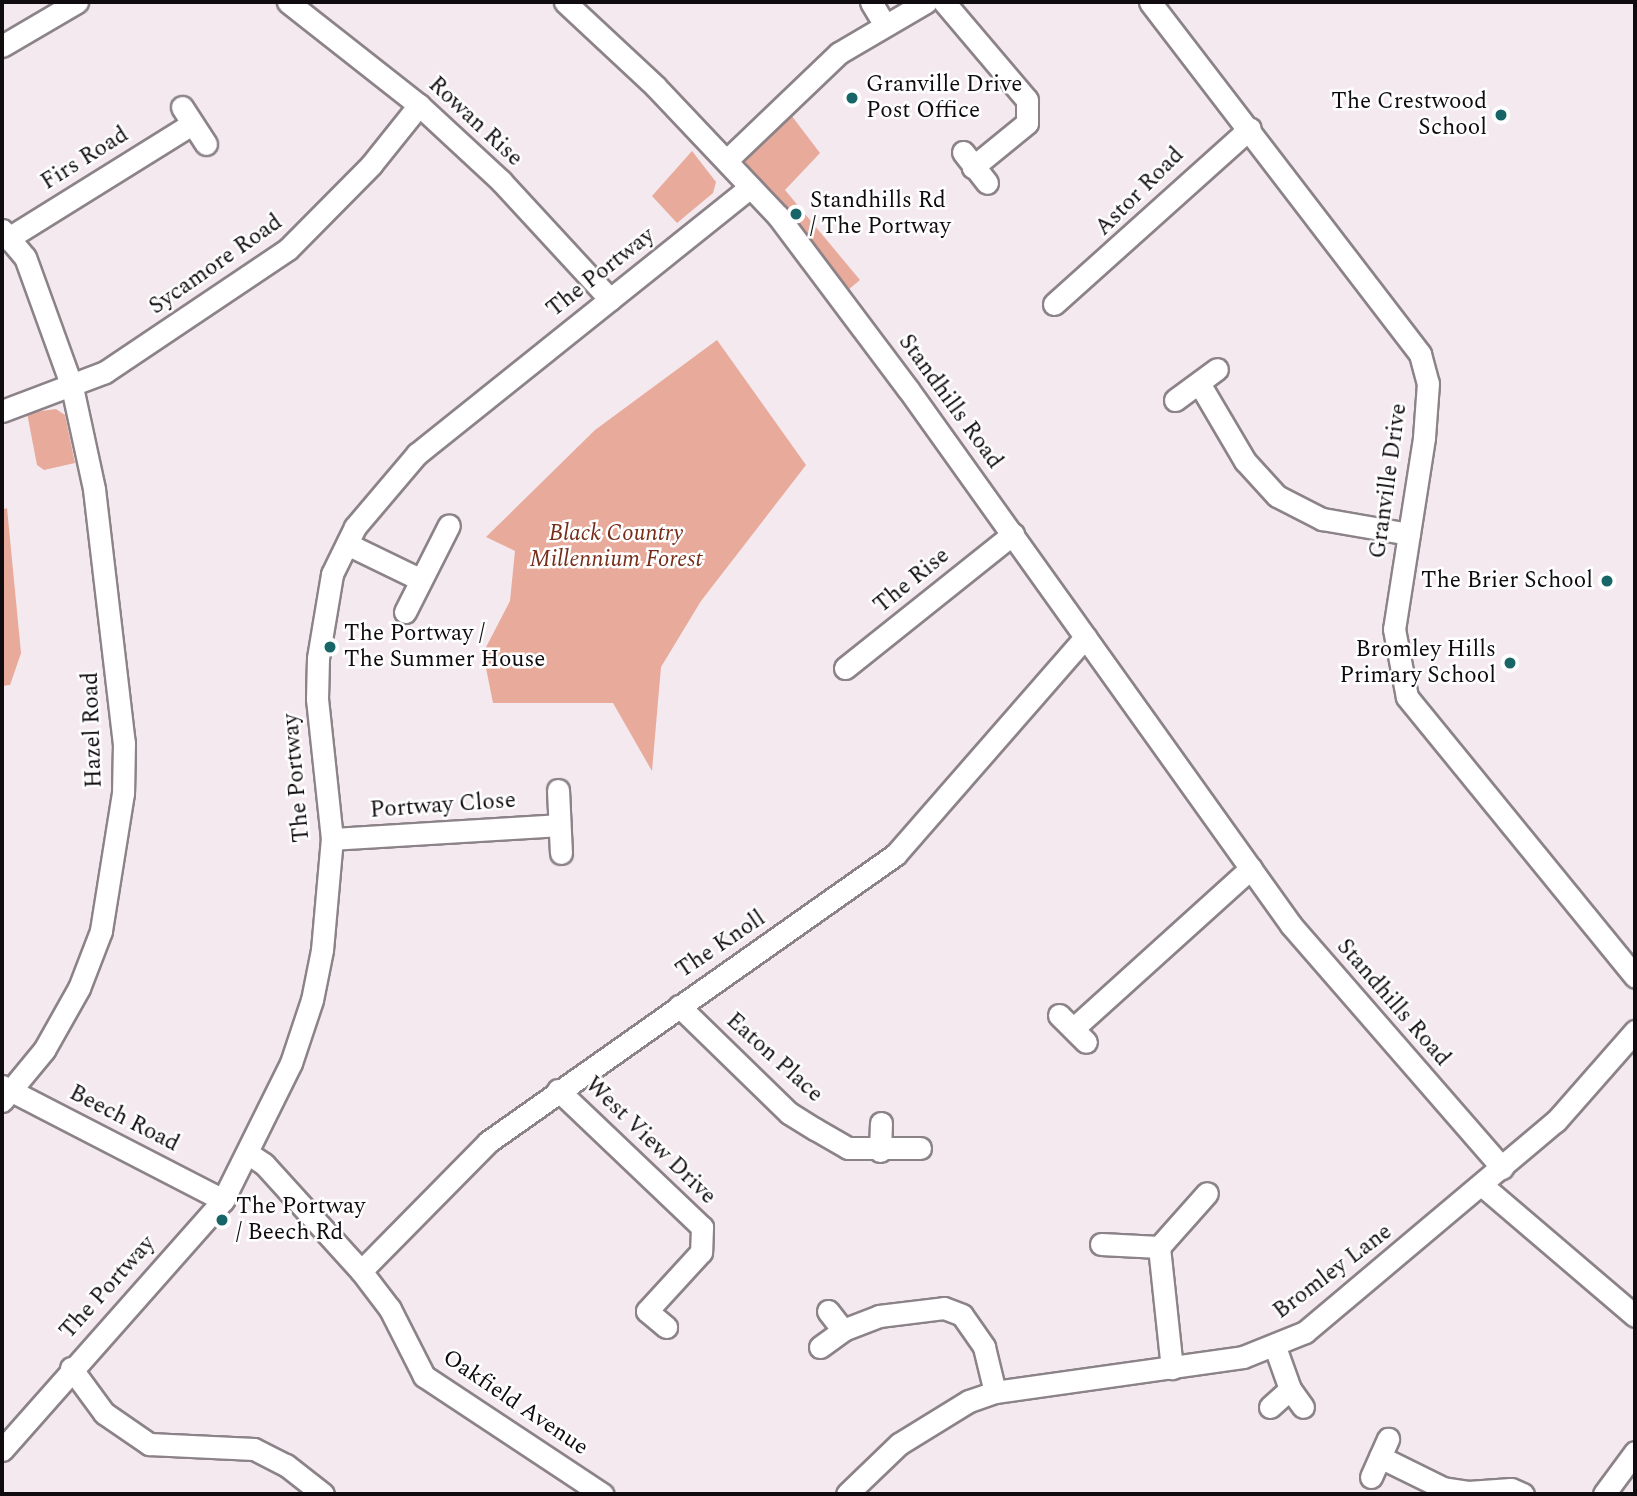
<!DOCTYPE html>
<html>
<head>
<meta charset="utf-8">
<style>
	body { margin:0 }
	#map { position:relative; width:1637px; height:1496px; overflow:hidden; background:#f3e9ef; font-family:Spectral,serif }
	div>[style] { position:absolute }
	.green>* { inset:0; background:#e8aa9a }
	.roads { filter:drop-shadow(2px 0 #8c8389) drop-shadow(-2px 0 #8c8389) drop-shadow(0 2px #8c8389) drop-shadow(0 -2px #8c8389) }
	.minor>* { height:21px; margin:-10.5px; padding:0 10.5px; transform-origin:10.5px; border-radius:10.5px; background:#fff }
	.dots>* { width:19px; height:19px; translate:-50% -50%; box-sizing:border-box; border:4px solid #fff; border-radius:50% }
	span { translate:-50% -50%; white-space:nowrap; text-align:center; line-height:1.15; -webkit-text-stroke:5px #fff; paint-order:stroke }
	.poi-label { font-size:23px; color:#0f0b0e }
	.left { translate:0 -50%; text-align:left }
	.right { translate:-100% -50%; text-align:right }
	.street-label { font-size:23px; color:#0f0b0e }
	.park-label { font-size:23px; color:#772d1a; font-style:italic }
	.frame { position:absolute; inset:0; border:4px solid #0f0b0e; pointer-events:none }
</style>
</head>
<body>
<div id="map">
	<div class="green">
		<div style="clip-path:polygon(788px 111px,820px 153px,785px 190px,860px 280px,848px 290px,745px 162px,749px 152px)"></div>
		<div style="clip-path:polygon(692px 151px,716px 182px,713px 193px,677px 223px,652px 196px)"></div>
		<div style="clip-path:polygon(717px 340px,806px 465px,701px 601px,661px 667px,652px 771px,613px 703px,493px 703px,483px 653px,510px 601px,515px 551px,486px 537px,595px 430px)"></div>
		<div style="clip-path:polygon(56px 409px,65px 415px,75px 463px,44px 470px,37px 465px,27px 413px)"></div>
		<div style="clip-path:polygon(7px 508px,21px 653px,10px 685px,2px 686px,2px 510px)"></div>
	</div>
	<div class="roads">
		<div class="minor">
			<div style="left:288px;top:2px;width:167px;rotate:38.2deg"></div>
			<div style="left:419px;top:105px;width:112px;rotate:42.8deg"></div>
			<div style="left:501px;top:181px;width:161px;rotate:47.3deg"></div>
			<div style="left:565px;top:2px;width:123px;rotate:43deg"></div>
			<div style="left:655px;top:86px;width:179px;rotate:46.6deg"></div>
			<div style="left:778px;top:216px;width:216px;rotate:53.1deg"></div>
			<div style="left:908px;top:389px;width:659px;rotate:54.45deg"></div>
			<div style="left:1291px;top:925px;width:322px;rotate:49deg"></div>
			<div style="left:871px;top:2px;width:26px;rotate:59deg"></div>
			<div style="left:944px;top:2px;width:128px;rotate:49.7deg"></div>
			<div style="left:1027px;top:100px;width:23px;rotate:90deg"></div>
			<div style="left:1027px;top:123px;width:70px;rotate:140.8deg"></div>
			<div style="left:1150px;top:2px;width:444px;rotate:52.5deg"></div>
			<div style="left:1420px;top:354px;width:30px;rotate:75deg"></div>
			<div style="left:1428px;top:383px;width:55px;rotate:94.2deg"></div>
			<div style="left:1424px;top:438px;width:193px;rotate:98.9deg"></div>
			<div style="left:1394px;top:629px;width:69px;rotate:79.2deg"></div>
			<div style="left:1407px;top:697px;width:361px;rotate:50.8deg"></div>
			<div style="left:2px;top:46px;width:87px;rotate:-30.4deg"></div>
			<div style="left:182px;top:107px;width:44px;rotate:57deg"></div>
			<div style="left:963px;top:152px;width:39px;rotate:52deg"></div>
			<div style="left:727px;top:160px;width:155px;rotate:-43.7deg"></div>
			<div style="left:839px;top:53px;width:101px;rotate:-30.4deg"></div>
			<div style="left:2px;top:230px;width:35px;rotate:50deg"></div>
			<div style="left:25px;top:257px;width:138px;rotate:70.1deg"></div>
			<div style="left:72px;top:387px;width:104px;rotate:77.8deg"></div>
			<div style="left:94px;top:489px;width:256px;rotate:83.3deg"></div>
			<div style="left:124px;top:743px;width:50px;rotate:91.1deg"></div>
			<div style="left:123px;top:793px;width:140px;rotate:99.1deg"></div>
			<div style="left:101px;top:931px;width:61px;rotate:111.1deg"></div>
			<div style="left:79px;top:988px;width:71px;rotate:119.4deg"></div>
			<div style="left:44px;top:1050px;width:66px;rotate:129.5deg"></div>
			<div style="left:7px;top:239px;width:218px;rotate:-31.9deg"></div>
			<div style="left:1054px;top:304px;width:263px;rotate:-41.9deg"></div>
			<div style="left:1199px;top:383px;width:91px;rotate:59.5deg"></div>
			<div style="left:1245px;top:461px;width:47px;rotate:47.6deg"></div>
			<div style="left:1277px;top:496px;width:51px;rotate:27.1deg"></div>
			<div style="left:1322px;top:519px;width:88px;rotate:9.8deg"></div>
			<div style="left:1175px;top:400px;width:52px;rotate:-36.4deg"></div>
			<div style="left:2px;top:411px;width:110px;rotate:-20.7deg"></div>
			<div style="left:105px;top:372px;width:220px;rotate:-33.9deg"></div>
			<div style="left:288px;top:249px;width:118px;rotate:-45.3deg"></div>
			<div style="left:371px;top:165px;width:77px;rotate:-51.3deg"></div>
			<div style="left:347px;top:544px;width:82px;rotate:25.9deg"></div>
			<div style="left:405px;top:612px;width:97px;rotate:-63.2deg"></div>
			<div style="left:845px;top:668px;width:215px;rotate:-38.6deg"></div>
			<div style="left:558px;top:790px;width:63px;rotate:87.3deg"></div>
			<div style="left:332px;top:839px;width:227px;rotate:-3.5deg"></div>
			<div style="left:679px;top:1006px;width:153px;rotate:44.2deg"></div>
			<div style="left:789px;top:1113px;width:31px;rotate:32deg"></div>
			<div style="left:815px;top:1129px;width:38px;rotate:30deg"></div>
			<div style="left:848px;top:1148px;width:72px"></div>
			<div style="left:1059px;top:1015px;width:38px;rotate:45deg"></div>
			<div style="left:1075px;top:1027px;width:237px;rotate:-42.1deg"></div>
			<div style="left:2px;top:1086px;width:249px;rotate:27.3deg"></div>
			<div style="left:558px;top:1090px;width:199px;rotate:43.6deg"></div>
			<div style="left:702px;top:1227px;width:25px;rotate:92deg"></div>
			<div style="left:701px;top:1252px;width:80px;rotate:132.5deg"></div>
			<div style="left:647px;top:1311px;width:25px;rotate:40deg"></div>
			<div style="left:880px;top:1151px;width:28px;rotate:-88deg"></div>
			<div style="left:249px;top:1154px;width:18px;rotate:34deg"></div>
			<div style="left:264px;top:1164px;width:144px;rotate:47.8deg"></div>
			<div style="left:361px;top:1271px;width:48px;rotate:52.7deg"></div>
			<div style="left:390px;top:1309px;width:75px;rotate:63.1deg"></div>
			<div style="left:424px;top:1376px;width:214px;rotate:33.5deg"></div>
			<div style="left:1483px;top:1186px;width:200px;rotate:40.5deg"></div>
			<div style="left:1101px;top:1244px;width:58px;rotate:3deg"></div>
			<div style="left:1159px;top:1247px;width:122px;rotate:83.9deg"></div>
			<div style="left:1159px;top:1247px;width:72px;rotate:-48.4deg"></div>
			<div style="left:361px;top:1271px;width:181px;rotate:-45.4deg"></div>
			<div style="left:488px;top:1142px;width:499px;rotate:-35.2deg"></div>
			<div style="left:896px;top:854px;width:288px;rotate:-48.9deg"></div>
			<div style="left:828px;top:1311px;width:24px;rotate:52deg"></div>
			<div style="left:820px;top:1347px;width:29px;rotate:-36deg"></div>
			<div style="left:843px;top:1330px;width:39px;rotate:-21deg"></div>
			<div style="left:879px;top:1316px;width:65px;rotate:-7deg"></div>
			<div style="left:944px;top:1308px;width:19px;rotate:21deg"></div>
			<div style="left:962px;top:1315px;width:39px;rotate:55deg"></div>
			<div style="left:984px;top:1347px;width:46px;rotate:76.3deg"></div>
			<div style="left:1275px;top:1347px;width:45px;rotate:70.3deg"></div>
			<div style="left:1290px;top:1389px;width:22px;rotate:54deg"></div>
			<div style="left:71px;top:1368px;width:56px;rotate:53.7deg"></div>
			<div style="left:104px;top:1413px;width:55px;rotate:34.6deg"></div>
			<div style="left:149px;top:1444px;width:105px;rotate:2.7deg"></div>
			<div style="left:254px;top:1449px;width:36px;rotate:27deg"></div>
			<div style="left:286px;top:1465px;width:47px;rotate:38.1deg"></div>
			<div style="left:1270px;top:1407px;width:27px;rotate:-42deg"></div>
			<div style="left:2px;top:1450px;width:334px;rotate:-48.5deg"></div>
			<div style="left:223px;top:1200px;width:153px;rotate:-63.6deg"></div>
			<div style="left:291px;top:1063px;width:66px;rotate:-71.6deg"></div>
			<div style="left:312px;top:1000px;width:51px;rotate:-78.7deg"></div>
			<div style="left:322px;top:950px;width:111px;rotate:-84.9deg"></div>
			<div style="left:332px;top:839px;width:141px;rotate:-96.1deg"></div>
			<div style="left:317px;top:699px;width:41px;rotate:-88.6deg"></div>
			<div style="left:318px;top:658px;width:85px;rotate:-80.5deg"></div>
			<div style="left:332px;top:574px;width:52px;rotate:-63.9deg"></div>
			<div style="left:355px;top:527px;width:96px;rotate:-49.7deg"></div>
			<div style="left:417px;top:454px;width:427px;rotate:-38.7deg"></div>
			<div style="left:1380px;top:1457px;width:70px;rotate:26.2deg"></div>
			<div style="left:1443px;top:1488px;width:25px;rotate:9deg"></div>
			<div style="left:1468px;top:1492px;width:43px;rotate:-4deg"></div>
			<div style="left:1511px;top:1489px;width:13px;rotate:23deg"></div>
			<div style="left:1371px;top:1477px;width:42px;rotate:-65.9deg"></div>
			<div style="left:847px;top:1494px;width:72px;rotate:-43.9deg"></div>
			<div style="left:899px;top:1444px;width:82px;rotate:-31.6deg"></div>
			<div style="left:969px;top:1401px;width:28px;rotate:-19deg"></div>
			<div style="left:995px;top:1392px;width:250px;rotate:-8deg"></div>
			<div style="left:1243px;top:1357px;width:67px;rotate:-22deg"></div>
			<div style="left:1305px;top:1332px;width:328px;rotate:-40.1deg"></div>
			<div style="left:1556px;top:1121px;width:120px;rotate:-48.7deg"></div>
			<div style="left:1604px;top:1494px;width:52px;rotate:-53.6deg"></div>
		</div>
	</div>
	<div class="dots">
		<div style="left:852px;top:98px;background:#176567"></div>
		<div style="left:1501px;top:115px;background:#176567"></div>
		<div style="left:796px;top:214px;background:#176567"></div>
		<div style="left:1607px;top:581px;background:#176567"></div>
		<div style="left:330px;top:647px;background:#176567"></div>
		<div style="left:1510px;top:663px;background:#176567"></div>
		<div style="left:222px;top:1220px;background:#176567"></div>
	</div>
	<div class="poi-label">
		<span class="left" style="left:866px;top:98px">Granville Drive<br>Post Office</span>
		<span class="right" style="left:1487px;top:115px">The Crestwood<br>School</span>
		<span class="left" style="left:810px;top:214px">Standhills Rd<br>/ The Portway</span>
		<span class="right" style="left:1593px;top:581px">The Brier School</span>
		<span class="left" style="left:344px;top:647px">The Portway /<br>The Summer House</span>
		<span class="right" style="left:1496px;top:663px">Bromley Hills<br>Primary School</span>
		<span class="left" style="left:236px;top:1220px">The Portway<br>/ Beech Rd</span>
	</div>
	<div class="street-label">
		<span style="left:475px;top:122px;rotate:43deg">Rowan Rise</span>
		<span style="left:85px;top:159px;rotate:-32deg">Firs Road</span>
		<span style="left:1140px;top:192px;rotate:-45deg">Astor Road</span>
		<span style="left:216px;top:265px;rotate:-35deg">Sycamore Road</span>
		<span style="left:601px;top:273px;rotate:-38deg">The Portway</span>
		<span style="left:950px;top:402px;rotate:54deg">Standhills Road</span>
		<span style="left:1389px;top:481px;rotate:-82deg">Granville Drive</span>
		<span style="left:912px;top:581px;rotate:-39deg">The Rise</span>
		<span style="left:93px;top:730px;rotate:-92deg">Hazel Road</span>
		<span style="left:297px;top:778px;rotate:-95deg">The Portway</span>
		<span style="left:443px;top:806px;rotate:-4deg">Portway Close</span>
		<span style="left:721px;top:945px;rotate:-34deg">The Knoll</span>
		<span style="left:1393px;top:1003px;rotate:49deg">Standhills Road</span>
		<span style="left:774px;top:1058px;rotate:42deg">Eaton Place</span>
		<span style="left:124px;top:1119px;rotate:27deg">Beech Road</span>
		<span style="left:650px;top:1141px;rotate:44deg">West View Drive</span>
		<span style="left:1333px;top:1272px;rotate:-37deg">Bromley Lane</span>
		<span style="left:108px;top:1288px;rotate:-48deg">The Portway</span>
		<span style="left:515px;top:1403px;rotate:34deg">Oakfield Avenue</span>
	</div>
	<div class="park-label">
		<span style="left:616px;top:547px">Black Country<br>Millennium Forest</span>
	</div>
	<div class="frame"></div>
</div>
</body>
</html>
